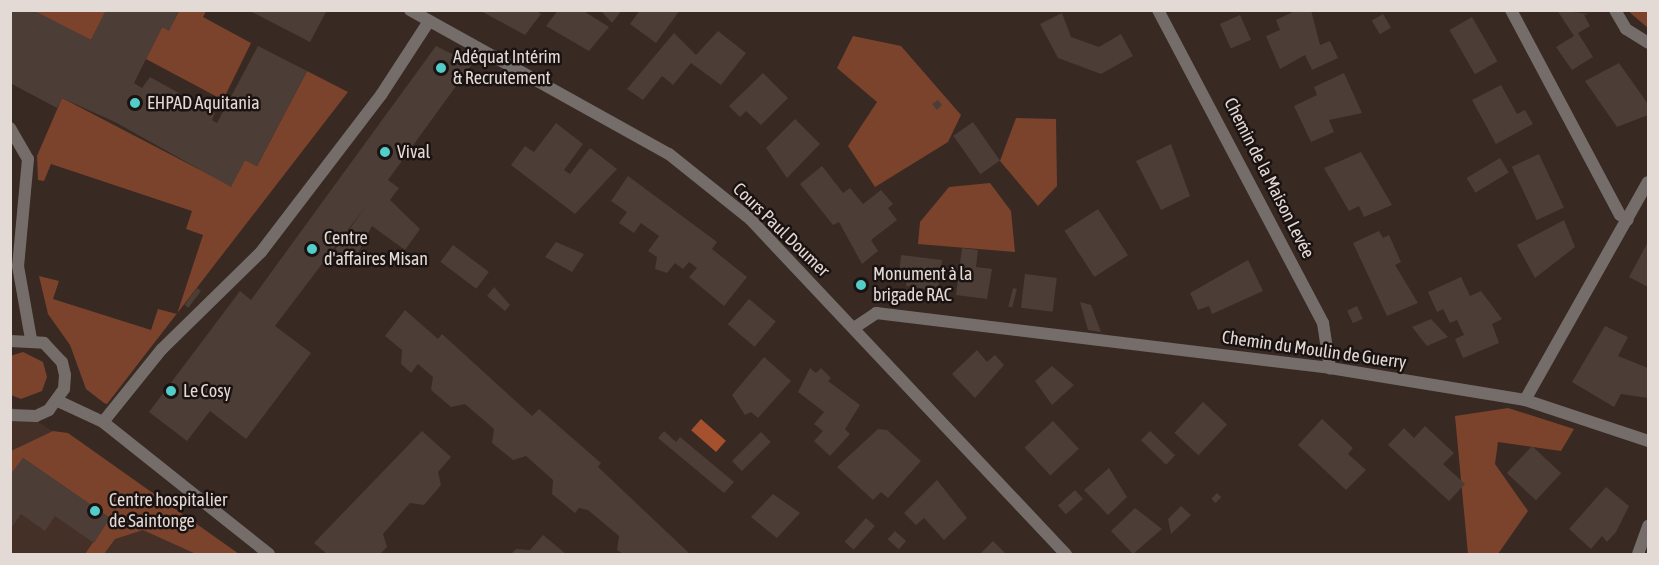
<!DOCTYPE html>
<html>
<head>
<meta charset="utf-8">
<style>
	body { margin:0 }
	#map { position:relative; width:1659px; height:565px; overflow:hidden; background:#382923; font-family:"Asap Condensed",sans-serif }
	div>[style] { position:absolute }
	.built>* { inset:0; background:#453028 }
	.green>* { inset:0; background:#7b432c }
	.water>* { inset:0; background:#a6512d; transform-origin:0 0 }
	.building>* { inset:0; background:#4d3d37; transform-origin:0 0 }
	.service>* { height:12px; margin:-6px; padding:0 6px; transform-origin:6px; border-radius:6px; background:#756d6a }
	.minor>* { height:12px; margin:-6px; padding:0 6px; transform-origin:6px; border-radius:6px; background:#756d6a }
	.tertiary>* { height:12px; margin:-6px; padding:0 6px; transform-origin:6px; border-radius:6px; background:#756d6a }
	.dots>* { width:16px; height:16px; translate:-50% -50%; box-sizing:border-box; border:3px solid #1a1311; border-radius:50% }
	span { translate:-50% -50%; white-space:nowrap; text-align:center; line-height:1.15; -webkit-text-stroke:5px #1a1311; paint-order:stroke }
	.poi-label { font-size:18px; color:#e3d9d5 }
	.left { translate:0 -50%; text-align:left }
	.street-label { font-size:18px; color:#e3d9d5 }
	.frame { position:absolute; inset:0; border:12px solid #e3d9d5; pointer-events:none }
</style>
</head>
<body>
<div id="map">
	<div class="built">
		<div style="clip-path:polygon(11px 406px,129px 477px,239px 554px,11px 554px)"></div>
	</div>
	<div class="green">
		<div style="clip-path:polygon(33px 11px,106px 11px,91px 40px)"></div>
		<div style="clip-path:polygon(179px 11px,206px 11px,203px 17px,251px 43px,223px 100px,146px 59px,162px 27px,169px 30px)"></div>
		<div style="clip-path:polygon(1628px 11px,1648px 11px,1648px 28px)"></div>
		<div style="clip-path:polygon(853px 36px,901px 46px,961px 115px,948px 142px,875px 187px,848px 146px,877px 102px,837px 68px)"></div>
		<div style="clip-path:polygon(307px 71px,348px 92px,107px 404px,104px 403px,86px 389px,70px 345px,48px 314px,39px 276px,59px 281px,53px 299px,151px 330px,158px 309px,177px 314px,203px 235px,186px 229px,192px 211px,51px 164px,44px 181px,38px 180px,37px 156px,62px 98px,231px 186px,245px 160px,257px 166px)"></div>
		<div style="clip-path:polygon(1016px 118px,1056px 119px,1057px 186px,1038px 206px,1000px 161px)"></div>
		<div style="clip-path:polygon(990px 183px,1011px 211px,1015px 252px,918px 244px,920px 222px,949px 187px)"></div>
		<div style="clip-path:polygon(23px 352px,43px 362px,47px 377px,42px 391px,21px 399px,11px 395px,10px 356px)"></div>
		<div style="clip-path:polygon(1508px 408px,1574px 429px,1561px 451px,1498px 442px,1495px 464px,1528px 511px,1498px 554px,1468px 554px,1455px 416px)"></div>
		<div style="clip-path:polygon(53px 431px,68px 433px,239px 554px,196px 554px,143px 530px,115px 539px,104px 554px,85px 554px,110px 518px,23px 458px,11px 475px,11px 451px)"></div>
	</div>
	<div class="water">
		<div style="left:701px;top:419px;width:33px;height:15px;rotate:41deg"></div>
	</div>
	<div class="building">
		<div style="clip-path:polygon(10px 10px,33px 10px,91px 40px,106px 10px,179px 10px,169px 31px,162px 27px,134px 83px,142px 88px,150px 77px,215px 113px,212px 120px,217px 123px,258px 46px,307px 71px,257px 166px,245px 160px,231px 187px,115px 122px,62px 98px,57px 108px,10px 83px)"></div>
		<div style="clip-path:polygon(248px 10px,327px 10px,310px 42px)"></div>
		<div style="clip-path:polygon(479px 10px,535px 10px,541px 14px,525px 35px)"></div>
		<div style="clip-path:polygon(558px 10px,582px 10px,609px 27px,589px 51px,546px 26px)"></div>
		<div style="clip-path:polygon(600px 10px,622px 10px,612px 23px)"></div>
		<div style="clip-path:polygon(640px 10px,680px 10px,656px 43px,630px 24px)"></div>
		<div style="clip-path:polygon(1297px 10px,1311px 10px,1320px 45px,1330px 41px,1338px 58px,1312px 70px,1305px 55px,1280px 69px,1266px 36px,1280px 30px,1276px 20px)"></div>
		<div style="clip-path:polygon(1557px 10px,1589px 14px,1584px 15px,1590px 26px,1578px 33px,1593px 57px,1572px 70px,1556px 47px,1574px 36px)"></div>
		<div style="clip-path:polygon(1062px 13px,1071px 37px,1099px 47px,1121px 34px,1133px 56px,1101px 74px,1058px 58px,1040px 24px)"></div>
		<div style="left:1383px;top:14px;width:16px;height:13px;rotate:60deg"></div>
		<div style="left:1240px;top:15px;width:27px;height:22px;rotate:66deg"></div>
		<div style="left:1472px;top:17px;width:51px;height:26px;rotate:60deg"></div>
		<div style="clip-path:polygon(718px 31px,746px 53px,721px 85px,691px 63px,673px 85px,662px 76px,643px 100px,627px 89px,674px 33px,696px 55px)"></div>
		<div style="clip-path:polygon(436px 46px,472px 64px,388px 180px,399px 188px,390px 200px,420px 229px,405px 250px,372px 226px,355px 259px,349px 255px,345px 260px,334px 251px,366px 206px,275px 326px,311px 353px,246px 439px,210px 411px,187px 441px,149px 412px,240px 291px,251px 300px)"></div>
		<div style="clip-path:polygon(1619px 63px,1648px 104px,1648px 115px,1617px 127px,1585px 81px)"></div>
		<div style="clip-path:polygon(763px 73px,788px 98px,761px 125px,746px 111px,740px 117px,729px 106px)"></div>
		<div style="clip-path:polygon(1344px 73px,1362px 113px,1329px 120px,1334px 132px,1311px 142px,1294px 106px,1317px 95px,1314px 87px)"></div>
		<div style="clip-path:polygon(1501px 85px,1517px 114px,1525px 110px,1533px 124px,1496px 144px,1472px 100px)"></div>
		<div style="clip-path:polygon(938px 100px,942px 105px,937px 110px,932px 104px)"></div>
		<div style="clip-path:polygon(795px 119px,820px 144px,787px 178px,766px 148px)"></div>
		<div style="left:973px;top:122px;width:47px;height:24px;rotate:55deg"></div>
		<div style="clip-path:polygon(556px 123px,583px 144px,564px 170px,570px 174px,590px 148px,617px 169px,575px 214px,511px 165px,525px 146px,534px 152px)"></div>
		<div style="clip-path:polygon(1171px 144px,1190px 196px,1161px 210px,1136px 161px)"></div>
		<div style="clip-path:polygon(1361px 152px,1392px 205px,1364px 217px,1359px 206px,1349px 211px,1324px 168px)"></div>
		<div style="left:1539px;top:154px;width:59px;height:30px;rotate:65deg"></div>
		<div style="left:1500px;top:158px;width:17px;height:39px;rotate:59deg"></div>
		<div style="clip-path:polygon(822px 166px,843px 193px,850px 188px,863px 204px,881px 190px,893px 204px,888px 208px,897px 220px,871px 240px,878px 251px,862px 264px,839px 222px,833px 225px,800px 184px)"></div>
		<div style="clip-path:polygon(628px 176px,717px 242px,712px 249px,747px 277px,724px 306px,689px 277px,697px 268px,689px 262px,683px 269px,675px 263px,667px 273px,655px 269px,657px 257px,648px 251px,659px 236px,641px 223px,634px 233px,619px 223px,627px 212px,611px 201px)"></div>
		<div style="left:1098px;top:209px;width:55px;height:40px;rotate:57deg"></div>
		<div style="clip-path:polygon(1564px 220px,1575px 247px,1535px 278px,1517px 245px)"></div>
		<div style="clip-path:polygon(1379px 231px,1383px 238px,1389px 235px,1401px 262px,1395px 265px,1418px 303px,1387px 316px,1353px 243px)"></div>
		<div style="clip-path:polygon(556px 242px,584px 254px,572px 272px,545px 257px)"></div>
		<div style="clip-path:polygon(1648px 242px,1648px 287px,1629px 277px)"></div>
		<div style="left:453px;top:245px;width:45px;height:21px;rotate:37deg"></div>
		<div style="clip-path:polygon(962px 248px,978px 250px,976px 267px,992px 269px,987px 299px,956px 295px)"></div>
		<div style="clip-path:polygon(901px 255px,942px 260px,938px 291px,906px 286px,907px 275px,899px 274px)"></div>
		<div style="clip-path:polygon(1248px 260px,1263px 291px,1212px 314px,1209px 306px,1198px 310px,1190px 293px)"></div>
		<div style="left:1025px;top:274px;width:32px;height:34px;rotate:7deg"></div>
		<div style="clip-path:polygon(1461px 277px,1470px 296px,1481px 291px,1502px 319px,1492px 324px,1499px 343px,1463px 358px,1455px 339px,1464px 335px,1457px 320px,1450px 323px,1443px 309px,1437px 312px,1428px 292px)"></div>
		<div style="clip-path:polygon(494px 287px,510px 305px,505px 311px,487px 296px)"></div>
		<div style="left:197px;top:288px;width:5px;height:21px;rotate:37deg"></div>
		<div style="left:1013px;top:288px;width:4px;height:19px;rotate:14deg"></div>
		<div style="left:749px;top:299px;width:35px;height:33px;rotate:40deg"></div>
		<div style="clip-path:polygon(1080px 302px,1091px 305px,1101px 332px,1088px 330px)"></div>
		<div style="left:1357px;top:306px;width:14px;height:11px;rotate:65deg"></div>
		<div style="clip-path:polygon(405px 310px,438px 339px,442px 334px,532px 416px,539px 409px,601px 463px,598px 467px,690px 554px,623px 554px,617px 550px,619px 536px,588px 510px,579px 508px,575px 513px,552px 494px,553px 480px,526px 456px,513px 460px,492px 443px,494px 429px,465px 404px,451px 407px,431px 390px,433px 377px,418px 364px,411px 373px,401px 364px,402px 350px,385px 336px)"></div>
		<div style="clip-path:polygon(1431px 319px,1448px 337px,1427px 346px,1412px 327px)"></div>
		<div style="clip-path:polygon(1605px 326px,1628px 337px,1618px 356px,1648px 368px,1648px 398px,1621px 394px,1614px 407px,1572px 382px)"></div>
		<div style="clip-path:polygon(977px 350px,987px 362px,995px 355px,1004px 365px,975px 398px,952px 374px)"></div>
		<div style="clip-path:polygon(764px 357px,791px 381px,758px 418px,751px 412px,745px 415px,732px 395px)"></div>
		<div style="clip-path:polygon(1052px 366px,1074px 385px,1052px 405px,1035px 381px)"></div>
		<div style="clip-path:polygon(810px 368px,816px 373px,821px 368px,831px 378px,828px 381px,860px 405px,845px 429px,850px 434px,830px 456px,814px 441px,823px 431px,814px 424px,824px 412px,798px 392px)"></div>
		<div style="left:1203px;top:402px;width:33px;height:42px;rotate:43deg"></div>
		<div style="clip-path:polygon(1322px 419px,1353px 448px,1348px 454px,1366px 470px,1346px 490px,1298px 445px)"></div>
		<div style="left:1053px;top:421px;width:38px;height:39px;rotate:47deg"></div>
		<div style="clip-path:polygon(1425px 426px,1454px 453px,1443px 464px,1465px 484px,1449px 501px,1388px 445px,1404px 428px,1414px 438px)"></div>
		<div style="clip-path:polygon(878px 429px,887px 430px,921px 461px,888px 498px,881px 492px,873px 500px,837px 467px)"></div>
		<div style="clip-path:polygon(422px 431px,451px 457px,438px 472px,441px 485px,424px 505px,410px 503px,383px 534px,387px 547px,380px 554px,327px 554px,314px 543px)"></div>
		<div style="clip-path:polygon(664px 431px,676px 442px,680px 437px,734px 482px,724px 493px,658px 438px)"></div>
		<div style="left:1150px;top:431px;width:35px;height:13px;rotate:44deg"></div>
		<div style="left:761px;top:432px;width:14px;height:41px;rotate:45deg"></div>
		<div style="left:1532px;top:446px;width:40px;height:37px;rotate:43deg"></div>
		<div style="clip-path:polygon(23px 458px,110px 518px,94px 543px,55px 516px,45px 531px,21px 514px,10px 529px,10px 475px)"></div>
		<div style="clip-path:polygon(1109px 468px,1127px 497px,1108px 515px,1084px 490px)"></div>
		<div style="clip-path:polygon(937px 480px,967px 518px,944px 540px,924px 518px,916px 525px,904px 513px)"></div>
		<div style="clip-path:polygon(1606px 487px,1629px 506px,1616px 532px,1607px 542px,1602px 536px,1591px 549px,1569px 529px)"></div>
		<div style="left:1075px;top:490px;width:12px;height:23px;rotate:48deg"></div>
		<div style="left:1217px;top:493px;width:6px;height:8px;rotate:45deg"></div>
		<div style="clip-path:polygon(773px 494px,800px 513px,777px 538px,751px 517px)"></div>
		<div style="clip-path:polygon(1181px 506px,1191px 515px,1171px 534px,1168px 519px)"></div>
		<div style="clip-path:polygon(1135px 508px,1162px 529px,1133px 554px,1111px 531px)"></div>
		<div style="left:866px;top:518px;width:12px;height:32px;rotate:42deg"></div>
		<div style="left:895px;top:531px;width:15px;height:11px;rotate:42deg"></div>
		<div style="clip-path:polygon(543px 535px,566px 554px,511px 554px,516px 549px,530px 550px)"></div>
		<div style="clip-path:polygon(993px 541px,1006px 554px,980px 554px)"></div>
	</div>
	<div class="service">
		<div style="left:10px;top:128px;width:36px;rotate:60deg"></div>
		<div style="left:28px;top:159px;width:107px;rotate:95.3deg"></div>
		<div style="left:18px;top:266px;width:74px;rotate:79.9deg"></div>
		<div style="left:103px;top:422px;width:94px;rotate:-51.1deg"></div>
		<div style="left:162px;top:349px;width:139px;rotate:-44.4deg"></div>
		<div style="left:261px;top:252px;width:198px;rotate:-52.6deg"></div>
		<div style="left:381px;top:95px;width:88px;rotate:-57deg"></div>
	</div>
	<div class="minor">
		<div style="left:1158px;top:10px;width:354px;rotate:62.2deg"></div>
		<div style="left:1323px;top:323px;width:46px;rotate:81.2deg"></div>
		<div style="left:1511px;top:10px;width:232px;rotate:62deg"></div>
		<div style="left:1620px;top:215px;width:9px;rotate:32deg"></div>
		<div style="left:1615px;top:10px;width:22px;rotate:60deg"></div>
		<div style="left:1626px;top:29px;width:26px;rotate:32deg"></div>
		<div style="left:854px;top:328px;width:27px;rotate:-34deg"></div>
		<div style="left:876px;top:313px;width:457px;rotate:6.9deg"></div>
		<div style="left:1330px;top:368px;width:198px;rotate:9.3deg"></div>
		<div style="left:1525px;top:400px;width:130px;rotate:18.4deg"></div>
		<div style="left:10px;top:341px;width:34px;rotate:3deg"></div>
		<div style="left:44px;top:343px;width:26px;rotate:47deg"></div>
		<div style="left:62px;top:362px;width:13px;rotate:77deg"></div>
		<div style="left:65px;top:375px;width:14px;rotate:94deg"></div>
		<div style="left:64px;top:389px;width:26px;rotate:126deg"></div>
		<div style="left:49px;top:410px;width:14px;rotate:155deg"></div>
		<div style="left:36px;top:416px;width:26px;rotate:-178deg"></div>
		<div style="left:1525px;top:400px;width:250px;rotate:-60.6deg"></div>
		<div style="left:58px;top:401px;width:50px;rotate:25deg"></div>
		<div style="left:103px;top:422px;width:212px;rotate:38.5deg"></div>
		<div style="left:1638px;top:554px;width:30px;rotate:-70deg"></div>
	</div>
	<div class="tertiary">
		<div style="left:410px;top:10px;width:296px;rotate:29.1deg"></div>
		<div style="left:669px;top:154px;width:104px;rotate:38.7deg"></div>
		<div style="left:750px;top:219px;width:461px;rotate:46.7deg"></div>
	</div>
	<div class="dots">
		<div style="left:441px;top:68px;background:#53cdca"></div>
		<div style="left:135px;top:103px;background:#53cdca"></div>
		<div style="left:385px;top:152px;background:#53cdca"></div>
		<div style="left:312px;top:249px;background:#53cdca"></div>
		<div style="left:861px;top:285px;background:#53cdca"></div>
		<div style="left:171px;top:391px;background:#53cdca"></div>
		<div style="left:95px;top:511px;background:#53cdca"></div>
	</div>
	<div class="poi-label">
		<span class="left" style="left:453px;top:68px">Adéquat Intérim<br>&amp; Recrutement</span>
		<span class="left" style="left:147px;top:103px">EHPAD Aquitania</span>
		<span class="left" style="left:397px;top:152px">Vival</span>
		<span class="left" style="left:324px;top:249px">Centre<br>d'affaires Misan</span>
		<span class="left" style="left:873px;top:285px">Monument à la<br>brigade RAC</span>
		<span class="left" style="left:183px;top:391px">Le Cosy</span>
		<span class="left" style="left:109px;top:511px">Centre hospitalier<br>de Saintonge</span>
	</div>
	<div class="street-label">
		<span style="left:1269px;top:178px;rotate:63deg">Chemin de la Maison Levée</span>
		<span style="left:781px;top:230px;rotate:44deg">Cours Paul Doumer</span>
		<span style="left:1314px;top:350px;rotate:8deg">Chemin du Moulin de Guerry</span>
	</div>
	<div class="frame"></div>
</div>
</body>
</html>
